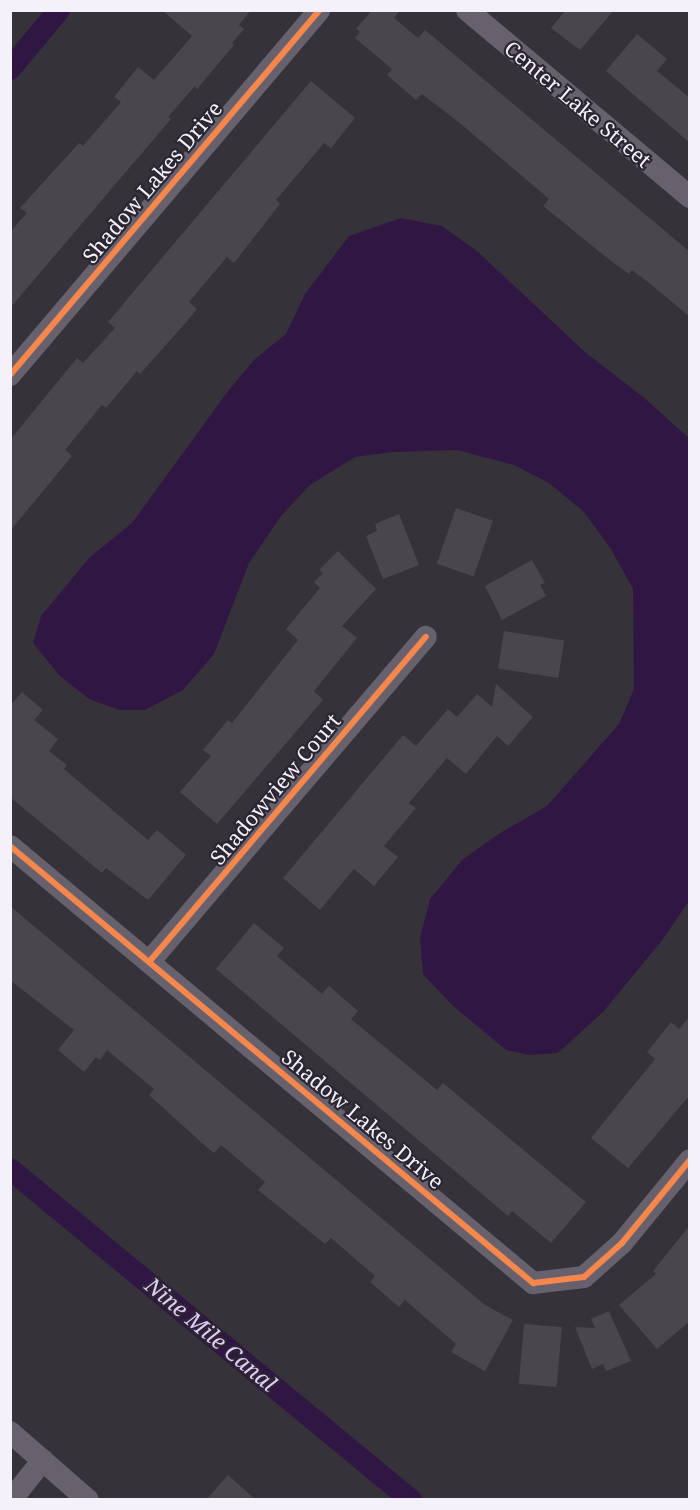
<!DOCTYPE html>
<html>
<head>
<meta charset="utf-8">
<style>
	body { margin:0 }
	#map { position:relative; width:700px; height:1510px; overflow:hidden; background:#36323a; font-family:"Noto Serif",serif }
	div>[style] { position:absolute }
	.water>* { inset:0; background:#301743 }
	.canal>* { height:22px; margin:-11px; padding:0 11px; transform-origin:11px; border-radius:11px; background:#301743 }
	.building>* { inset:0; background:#4a464d; transform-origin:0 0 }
	.minor>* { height:22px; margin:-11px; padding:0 11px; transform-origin:11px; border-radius:11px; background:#67616e }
	.cycleway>* { height:6px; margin:-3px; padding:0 3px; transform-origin:3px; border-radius:3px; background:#f5874c }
	span { translate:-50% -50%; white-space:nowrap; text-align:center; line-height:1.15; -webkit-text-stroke:4.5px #2c2633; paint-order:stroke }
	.street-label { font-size:21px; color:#f5f1fa }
	.water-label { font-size:22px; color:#e2cafb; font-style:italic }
	.frame { position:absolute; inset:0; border:12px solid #f5f1fa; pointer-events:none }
</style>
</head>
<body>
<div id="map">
	<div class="water">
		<div style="clip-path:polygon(401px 218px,442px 226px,478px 252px,585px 352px,643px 397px,689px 438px,689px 901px,663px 939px,604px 1011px,558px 1053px,530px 1055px,506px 1050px,452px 1005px,423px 974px,420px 938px,430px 899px,462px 860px,500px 833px,547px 806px,619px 724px,634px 689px,633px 589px,611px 549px,584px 512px,549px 483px,514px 465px,457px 450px,393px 452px,355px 457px,310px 485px,281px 516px,249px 563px,214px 654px,183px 690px,145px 710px,119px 710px,89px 699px,60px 676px,33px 643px,41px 616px,90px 557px,132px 523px,228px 391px,255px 359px,286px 334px,305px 294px,349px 236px)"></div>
	</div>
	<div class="canal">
		<div style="left:10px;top:69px;width:77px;rotate:-50.3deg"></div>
		<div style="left:10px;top:1169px;width:520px;rotate:39.54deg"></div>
	</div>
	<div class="building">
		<div style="clip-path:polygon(162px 10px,251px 10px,239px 25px,244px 29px,232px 43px,234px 45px,197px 89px,195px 86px,168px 117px,171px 119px,10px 308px,10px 232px,27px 213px,20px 208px,79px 143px,83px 146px,121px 102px,114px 97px,138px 67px,154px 80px,192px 36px)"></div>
		<div style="clip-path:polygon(372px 10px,400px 10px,394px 18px,418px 38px,425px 30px,690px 252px,690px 317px,653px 286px,632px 270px,629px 274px,611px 261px,543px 206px,549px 199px,461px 124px,422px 94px,416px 100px,387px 75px,392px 69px,355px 38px,360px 32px,356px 29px)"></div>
		<div style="clip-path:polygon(566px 10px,614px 10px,580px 50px,551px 28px)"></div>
		<div style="clip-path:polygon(637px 34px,667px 59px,657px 71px,690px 98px,690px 143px,606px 71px)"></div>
		<div style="clip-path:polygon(311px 81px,355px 118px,331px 148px,324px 143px,276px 200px,280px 204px,234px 263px,227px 257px,189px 302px,197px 309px,188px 320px,140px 374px,137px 371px,106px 408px,102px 405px,65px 450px,72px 456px,10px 531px,10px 440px,77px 358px,83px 363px,115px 328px,108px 322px)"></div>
		<div style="left:456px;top:508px;width:39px;height:59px;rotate:19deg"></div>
		<div style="clip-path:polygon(399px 514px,419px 565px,383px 579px,366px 536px,377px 531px,375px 524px)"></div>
		<div style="clip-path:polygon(338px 551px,376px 589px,342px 626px,357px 638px,314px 691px,323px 700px,217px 824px,180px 792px,211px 756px,203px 750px,228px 720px,232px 723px,298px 640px,286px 629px,320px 588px,314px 582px,323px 573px,319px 570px)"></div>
		<div style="clip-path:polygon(532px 560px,545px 583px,540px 585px,546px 596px,502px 620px,485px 586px)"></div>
		<div style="left:504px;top:631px;width:61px;height:38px;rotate:9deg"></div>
		<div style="clip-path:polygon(496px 684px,533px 717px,508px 746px,497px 736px,466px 774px,447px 758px,409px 803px,416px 808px,384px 846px,398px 857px,374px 886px,354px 869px,320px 910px,283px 878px,403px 735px,416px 746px,448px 709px,457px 717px,477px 694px,492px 707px)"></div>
		<div style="clip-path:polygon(22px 692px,43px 710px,34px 720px,58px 739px,49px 751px,67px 765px,64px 769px,148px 840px,157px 830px,186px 855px,148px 900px,106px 868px,102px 873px,10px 797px,10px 706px)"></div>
		<div style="clip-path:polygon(10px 906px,485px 1305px,513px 1320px,485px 1371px,451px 1352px,456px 1344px,405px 1300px,399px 1307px,370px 1282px,375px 1276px,331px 1238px,325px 1244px,258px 1190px,265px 1182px,221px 1145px,214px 1153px,202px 1143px,149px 1095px,154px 1089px,107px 1050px,100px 1060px,96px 1057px,84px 1072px,58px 1050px,74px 1030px,10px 980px)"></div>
		<div style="clip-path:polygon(254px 923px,284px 948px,277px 956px,296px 972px,322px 994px,329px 986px,358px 1011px,351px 1019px,437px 1090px,443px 1083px,586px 1202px,551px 1243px,512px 1211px,508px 1216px,216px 969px)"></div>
		<div style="clip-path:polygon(690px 1016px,690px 1095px,628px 1168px,591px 1138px,655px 1059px,647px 1052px,656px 1041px,671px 1022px,679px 1029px)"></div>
		<div style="clip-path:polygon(690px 1225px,690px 1321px,657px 1349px,619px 1305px,656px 1274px,653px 1271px)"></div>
		<div style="clip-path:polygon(609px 1311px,631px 1361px,606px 1371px,603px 1364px,592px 1369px,575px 1327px,595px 1328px,591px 1319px)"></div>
		<div style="left:524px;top:1324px;width:38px;height:60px;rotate:5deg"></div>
		<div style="clip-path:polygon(228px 1475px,256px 1500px,206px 1500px)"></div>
	</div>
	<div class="minor">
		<div style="left:467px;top:10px;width:291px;rotate:40deg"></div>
		<div style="left:10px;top:375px;width:478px;rotate:-49.7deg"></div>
		<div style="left:10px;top:846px;width:682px;rotate:39.88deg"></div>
		<div style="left:533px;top:1283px;width:51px;rotate:-6.7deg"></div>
		<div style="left:584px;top:1277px;width:51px;rotate:-41.8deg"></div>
		<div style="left:622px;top:1243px;width:107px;rotate:-50.7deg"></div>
		<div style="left:149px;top:962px;width:427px;rotate:-49.6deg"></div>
		<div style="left:10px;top:1432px;width:103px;rotate:41.1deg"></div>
		<div style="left:11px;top:1500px;width:51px;rotate:-51.3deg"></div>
	</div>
	<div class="cycleway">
		<div style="left:10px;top:375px;width:478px;rotate:-49.7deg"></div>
		<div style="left:10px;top:846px;width:682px;rotate:39.88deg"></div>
		<div style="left:533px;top:1283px;width:51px;rotate:-6.7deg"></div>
		<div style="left:584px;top:1277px;width:51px;rotate:-41.8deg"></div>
		<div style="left:622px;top:1243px;width:107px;rotate:-50.7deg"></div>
		<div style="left:149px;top:962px;width:427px;rotate:-49.6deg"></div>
	</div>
	<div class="street-label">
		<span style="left:578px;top:104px;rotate:40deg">Center Lake Street</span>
		<span style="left:152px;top:182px;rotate:-50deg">Shadow Lakes Drive</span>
		<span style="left:275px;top:789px;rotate:-50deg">Shadowview Court</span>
		<span style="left:363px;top:1119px;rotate:40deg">Shadow Lakes Drive</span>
	</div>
	<div class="water-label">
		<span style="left:211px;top:1334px;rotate:40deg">Nine Mile Canal</span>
	</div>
	<div class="frame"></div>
</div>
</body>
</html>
